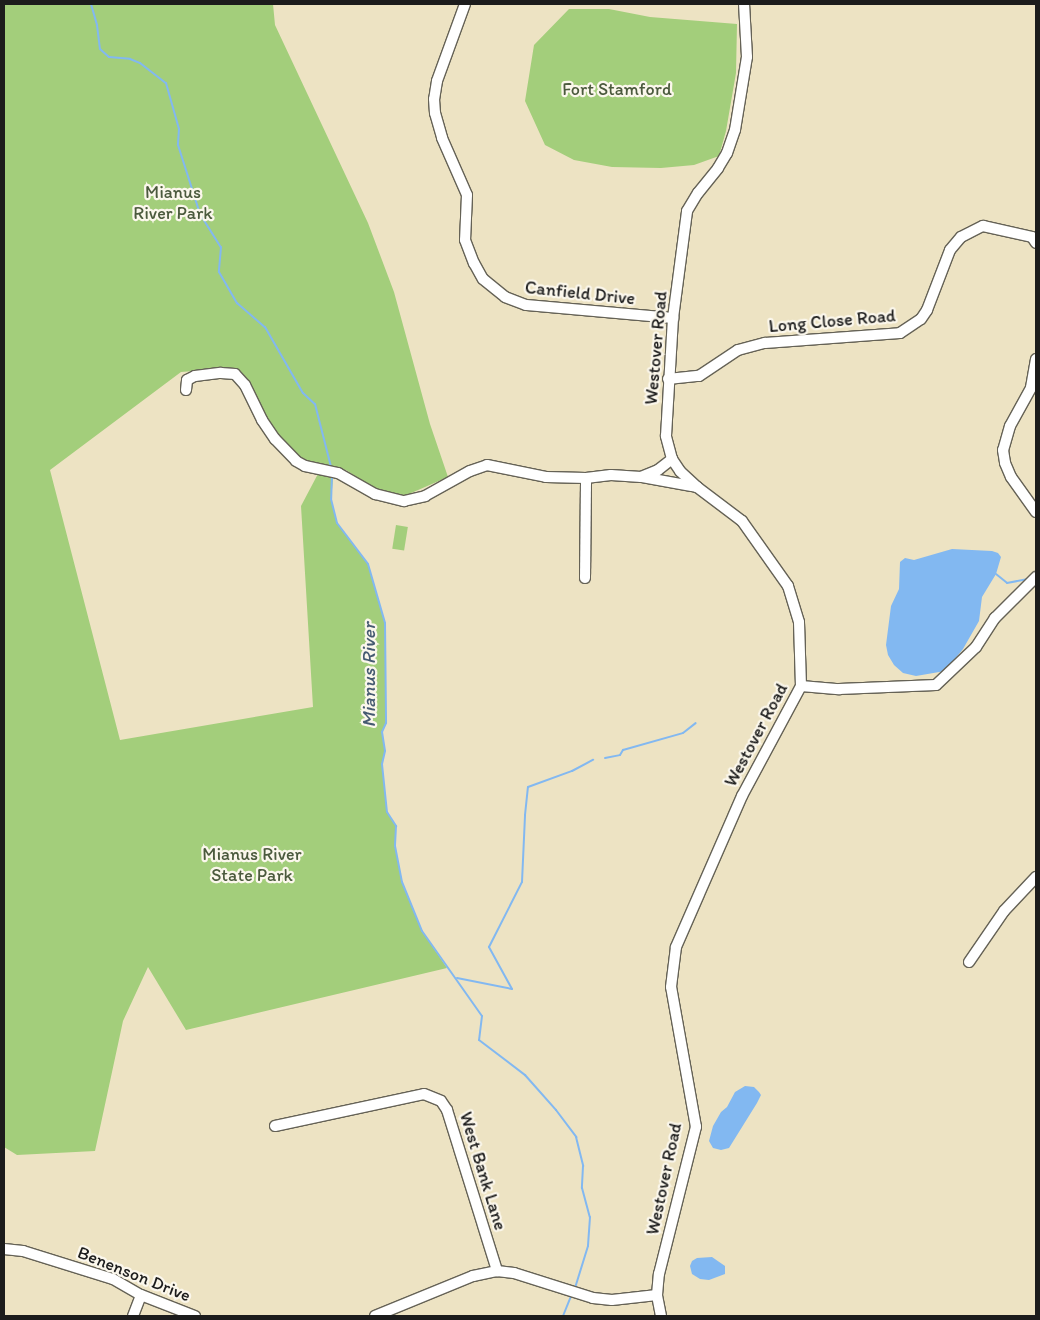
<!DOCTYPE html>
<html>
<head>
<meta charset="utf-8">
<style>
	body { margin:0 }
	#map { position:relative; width:1040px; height:1320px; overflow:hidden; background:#ede3c3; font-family:Itim,sans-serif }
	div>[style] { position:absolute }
	.green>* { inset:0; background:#a3ce7b; transform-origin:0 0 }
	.water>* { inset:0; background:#82b8f1 }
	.stream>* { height:2px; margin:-1px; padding:0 1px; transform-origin:1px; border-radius:1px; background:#82b8f1 }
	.roads { filter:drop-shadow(1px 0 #656256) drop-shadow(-1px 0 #656256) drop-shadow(0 1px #656256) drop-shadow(0 -1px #656256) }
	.minor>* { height:10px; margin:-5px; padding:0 5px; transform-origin:5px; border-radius:5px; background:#fff }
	span { translate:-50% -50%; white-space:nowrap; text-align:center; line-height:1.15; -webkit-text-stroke:4.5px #fbf7ec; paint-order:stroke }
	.park-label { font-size:18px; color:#4b5a3d }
	.street-label { font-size:18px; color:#1c1c1c }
	.water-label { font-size:19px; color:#455a71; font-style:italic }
	.frame { position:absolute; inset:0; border:5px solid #1c1c1c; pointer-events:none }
</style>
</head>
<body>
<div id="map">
	<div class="green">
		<div style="clip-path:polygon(evenodd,4px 4px,273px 4px,275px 25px,368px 223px,394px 292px,430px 424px,448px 477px,402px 497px,386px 496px,346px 470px,331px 469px,333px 480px,331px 499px,337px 523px,368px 564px,385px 623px,386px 723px,382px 732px,385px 751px,382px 764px,387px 812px,396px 826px,395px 846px,402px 882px,422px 931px,447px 968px,186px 1030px,148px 967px,123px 1021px,95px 1151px,17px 1155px,4px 1147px,4px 4px,219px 369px,248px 386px,275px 435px,294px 456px,320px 470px,301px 506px,313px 707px,120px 740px,50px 470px,181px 372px,219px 369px)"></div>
		<div style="clip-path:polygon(569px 9px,609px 9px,650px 17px,737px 24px,736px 73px,726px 131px,719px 156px,694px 165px,661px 168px,612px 167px,574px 160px,545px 145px,525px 101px,534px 45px)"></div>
		<div style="left:396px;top:525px;width:12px;height:24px;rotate:9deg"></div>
	</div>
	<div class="water">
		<div style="clip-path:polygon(952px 549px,992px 551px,998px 553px,1001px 557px,996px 574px,982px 597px,979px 621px,963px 649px,945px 671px,916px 676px,903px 673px,894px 665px,888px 655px,886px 645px,891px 606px,899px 589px,900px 562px,905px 558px,914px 560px)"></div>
		<div style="clip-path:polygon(745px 1086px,754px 1087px,759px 1092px,761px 1095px,757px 1103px,729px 1148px,721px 1150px,713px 1148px,709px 1141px,713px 1126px,721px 1112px,727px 1107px,735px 1092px)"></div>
		<div style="clip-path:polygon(712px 1257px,725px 1266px,725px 1274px,709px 1280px,700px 1279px,692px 1274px,690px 1266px,692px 1261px,697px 1258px)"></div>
	</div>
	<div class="stream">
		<div style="left:91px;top:4px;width:22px;rotate:74deg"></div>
		<div style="left:97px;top:25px;width:24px;rotate:83deg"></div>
		<div style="left:100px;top:49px;width:12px;rotate:42deg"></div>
		<div style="left:109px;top:57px;width:21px;rotate:5deg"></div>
		<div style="left:130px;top:59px;width:11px;rotate:22deg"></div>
		<div style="left:140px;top:63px;width:33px;rotate:38deg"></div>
		<div style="left:166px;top:83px;width:48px;rotate:74.2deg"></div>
		<div style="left:179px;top:129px;width:16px;rotate:94deg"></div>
		<div style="left:178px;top:145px;width:72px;rotate:72.3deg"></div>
		<div style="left:200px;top:214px;width:39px;rotate:58deg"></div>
		<div style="left:221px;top:247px;width:25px;rotate:95deg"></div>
		<div style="left:219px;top:272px;width:36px;rotate:60deg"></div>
		<div style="left:237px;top:303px;width:37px;rotate:41deg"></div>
		<div style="left:265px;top:327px;width:76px;rotate:60.1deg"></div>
		<div style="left:303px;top:393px;width:16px;rotate:43deg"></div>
		<div style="left:315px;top:404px;width:65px;rotate:75.7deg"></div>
		<div style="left:332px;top:475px;width:24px;rotate:92deg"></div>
		<div style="left:331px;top:499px;width:25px;rotate:76deg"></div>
		<div style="left:337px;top:523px;width:51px;rotate:52.9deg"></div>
		<div style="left:368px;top:564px;width:61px;rotate:73.9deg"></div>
		<div style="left:385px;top:623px;width:100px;rotate:89.4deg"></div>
		<div style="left:386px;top:723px;width:10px;rotate:114deg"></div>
		<div style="left:382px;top:732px;width:19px;rotate:81deg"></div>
		<div style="left:385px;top:751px;width:13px;rotate:103deg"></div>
		<div style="left:382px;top:764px;width:48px;rotate:84.1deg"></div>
		<div style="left:387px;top:812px;width:17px;rotate:57deg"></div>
		<div style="left:396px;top:826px;width:20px;rotate:93deg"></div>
		<div style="left:395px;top:846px;width:37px;rotate:79deg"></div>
		<div style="left:402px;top:882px;width:53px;rotate:67.8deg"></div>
		<div style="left:422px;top:931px;width:104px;rotate:54.8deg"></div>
		<div style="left:482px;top:1016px;width:24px;rotate:97deg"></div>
		<div style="left:479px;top:1040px;width:58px;rotate:37.3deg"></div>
		<div style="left:525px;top:1075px;width:47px;rotate:48.5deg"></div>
		<div style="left:556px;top:1110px;width:34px;rotate:53deg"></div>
		<div style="left:576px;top:1137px;width:30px;rotate:76deg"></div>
		<div style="left:583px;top:1166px;width:22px;rotate:93deg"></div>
		<div style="left:582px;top:1188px;width:30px;rotate:75deg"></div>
		<div style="left:590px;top:1217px;width:29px;rotate:94deg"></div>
		<div style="left:588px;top:1246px;width:44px;rotate:107.2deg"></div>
		<div style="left:996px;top:574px;width:14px;rotate:39deg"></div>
		<div style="left:1007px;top:583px;width:20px;rotate:-11deg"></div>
		<div style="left:605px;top:758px;width:15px;rotate:-11deg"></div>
		<div style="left:620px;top:755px;width:6px;rotate:-59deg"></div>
		<div style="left:623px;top:750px;width:62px;rotate:-15.8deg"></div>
		<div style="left:683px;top:733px;width:16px;rotate:-38deg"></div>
		<div style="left:457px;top:978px;width:56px;rotate:11.3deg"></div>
		<div style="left:512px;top:989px;width:48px;rotate:-118.7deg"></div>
		<div style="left:489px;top:947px;width:73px;rotate:-63.1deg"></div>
		<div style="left:522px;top:882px;width:67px;rotate:-87.4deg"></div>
		<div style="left:525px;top:815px;width:28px;rotate:-84deg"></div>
		<div style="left:528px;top:787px;width:47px;rotate:-20deg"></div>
		<div style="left:572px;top:771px;width:24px;rotate:-28deg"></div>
		<div style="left:563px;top:1316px;width:24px;rotate:-68deg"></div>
	</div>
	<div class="roads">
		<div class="minor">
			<div style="left:465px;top:4px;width:82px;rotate:110deg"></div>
			<div style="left:437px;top:81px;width:18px;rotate:99deg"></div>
			<div style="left:434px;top:99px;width:14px;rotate:86deg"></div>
			<div style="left:435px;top:113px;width:26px;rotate:74deg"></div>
			<div style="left:442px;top:138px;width:62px;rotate:66.3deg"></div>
			<div style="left:467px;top:195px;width:45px;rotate:92.5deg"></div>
			<div style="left:465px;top:240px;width:25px;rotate:69deg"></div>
			<div style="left:474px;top:263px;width:18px;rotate:61deg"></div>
			<div style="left:483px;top:279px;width:28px;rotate:39deg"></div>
			<div style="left:505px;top:297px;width:22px;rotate:21deg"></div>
			<div style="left:526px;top:305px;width:148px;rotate:5.1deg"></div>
			<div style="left:1036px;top:359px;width:29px;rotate:100deg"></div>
			<div style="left:1031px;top:388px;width:43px;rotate:118.9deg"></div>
			<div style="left:1010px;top:426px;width:25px;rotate:106deg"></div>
			<div style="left:1003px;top:450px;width:13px;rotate:81deg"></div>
			<div style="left:1005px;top:463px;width:15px;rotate:67deg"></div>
			<div style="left:1011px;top:477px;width:43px;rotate:54.5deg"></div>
			<div style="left:668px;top:379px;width:31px;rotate:-6deg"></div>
			<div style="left:699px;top:376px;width:47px;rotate:-33.7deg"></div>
			<div style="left:738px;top:350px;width:28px;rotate:-15deg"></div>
			<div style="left:765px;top:343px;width:135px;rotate:-4.2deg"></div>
			<div style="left:900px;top:333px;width:25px;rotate:-34deg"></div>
			<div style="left:921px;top:319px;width:11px;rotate:-56deg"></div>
			<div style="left:927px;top:310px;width:64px;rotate:-69deg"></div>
			<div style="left:950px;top:250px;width:17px;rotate:-50deg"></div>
			<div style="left:961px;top:237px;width:25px;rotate:-27deg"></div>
			<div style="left:983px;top:226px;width:50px;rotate:12.7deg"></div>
			<div style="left:1032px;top:237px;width:7px;rotate:56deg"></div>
			<div style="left:186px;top:390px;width:10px;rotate:-84deg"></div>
			<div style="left:187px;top:380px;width:9px;rotate:-27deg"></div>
			<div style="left:195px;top:376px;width:26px;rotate:-7deg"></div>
			<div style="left:221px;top:373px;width:14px;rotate:4deg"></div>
			<div style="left:235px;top:374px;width:15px;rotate:48deg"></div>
			<div style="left:245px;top:385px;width:39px;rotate:64deg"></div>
			<div style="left:262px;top:420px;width:23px;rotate:56deg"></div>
			<div style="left:275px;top:439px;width:30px;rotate:46deg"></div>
			<div style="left:296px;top:461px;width:10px;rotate:29deg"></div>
			<div style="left:305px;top:466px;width:34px;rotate:12deg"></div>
			<div style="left:338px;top:473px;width:43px;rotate:29.6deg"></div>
			<div style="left:375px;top:494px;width:30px;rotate:14deg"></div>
			<div style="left:404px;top:501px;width:22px;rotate:-13deg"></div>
			<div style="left:425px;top:496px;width:51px;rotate:-29.1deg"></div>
			<div style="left:470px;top:471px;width:18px;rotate:-19deg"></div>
			<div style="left:487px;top:465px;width:60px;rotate:11.5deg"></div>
			<div style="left:546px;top:477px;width:40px;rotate:1.4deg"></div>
			<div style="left:586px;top:478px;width:25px;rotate:-7deg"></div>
			<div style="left:611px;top:475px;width:30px;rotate:4deg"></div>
			<div style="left:641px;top:477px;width:18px;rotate:-22deg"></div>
			<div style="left:658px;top:470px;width:18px;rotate:-38deg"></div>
			<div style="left:642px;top:477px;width:56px;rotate:10.3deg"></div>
			<div style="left:585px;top:578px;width:100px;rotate:-89.4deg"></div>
			<div style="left:801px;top:686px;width:38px;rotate:5deg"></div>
			<div style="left:839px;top:689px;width:97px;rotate:-2.4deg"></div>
			<div style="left:936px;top:685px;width:55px;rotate:-43.5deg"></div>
			<div style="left:976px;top:647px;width:35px;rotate:-57deg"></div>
			<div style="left:995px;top:618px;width:58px;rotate:-45deg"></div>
			<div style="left:969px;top:962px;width:62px;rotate:-55.5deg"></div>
			<div style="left:1004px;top:911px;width:47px;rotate:-46.7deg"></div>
			<div style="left:275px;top:1126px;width:152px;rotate:-12.1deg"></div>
			<div style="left:424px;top:1094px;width:18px;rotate:22deg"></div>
			<div style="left:441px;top:1101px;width:11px;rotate:56deg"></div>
			<div style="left:447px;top:1110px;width:169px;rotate:72.7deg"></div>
			<div style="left:4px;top:1249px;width:19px;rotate:6deg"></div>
			<div style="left:23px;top:1251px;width:94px;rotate:17.3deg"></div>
			<div style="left:113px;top:1279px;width:32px;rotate:30deg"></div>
			<div style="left:141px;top:1295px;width:58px;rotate:21.3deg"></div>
			<div style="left:133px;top:1316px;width:22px;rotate:-69deg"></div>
			<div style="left:375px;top:1316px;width:106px;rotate:-22.2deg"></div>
			<div style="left:473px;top:1276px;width:25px;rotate:-12deg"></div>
			<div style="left:497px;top:1271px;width:17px;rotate:7deg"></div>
			<div style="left:514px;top:1273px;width:83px;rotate:17.6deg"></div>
			<div style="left:593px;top:1298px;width:19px;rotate:6deg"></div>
			<div style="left:612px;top:1300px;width:45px;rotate:-6.3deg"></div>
			<div style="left:661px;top:1316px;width:21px;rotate:-101deg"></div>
			<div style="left:657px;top:1295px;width:21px;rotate:-85deg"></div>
			<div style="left:659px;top:1274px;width:152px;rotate:-75.9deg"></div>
			<div style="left:696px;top:1127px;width:142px;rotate:-100.1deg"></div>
			<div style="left:671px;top:987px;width:40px;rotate:-82.9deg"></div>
			<div style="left:676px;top:947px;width:165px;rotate:-66.4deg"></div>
			<div style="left:742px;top:796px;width:125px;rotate:-61.8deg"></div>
			<div style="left:801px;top:686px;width:64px;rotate:-91.8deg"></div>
			<div style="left:799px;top:622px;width:38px;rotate:-107deg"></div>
			<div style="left:788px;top:586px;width:80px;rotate:-125.3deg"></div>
			<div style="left:742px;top:521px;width:56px;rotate:-142.9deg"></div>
			<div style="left:697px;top:487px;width:23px;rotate:-137deg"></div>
			<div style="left:680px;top:471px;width:14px;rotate:-124deg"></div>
			<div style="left:672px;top:459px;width:24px;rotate:-105deg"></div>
			<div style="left:666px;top:436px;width:118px;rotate:-86.6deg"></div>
			<div style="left:673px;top:318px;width:108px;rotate:-82.5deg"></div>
			<div style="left:687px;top:211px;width:21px;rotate:-59deg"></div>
			<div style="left:698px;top:193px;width:32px;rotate:-51deg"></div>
			<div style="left:718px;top:168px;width:17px;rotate:-59deg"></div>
			<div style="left:727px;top:153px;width:24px;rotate:-71deg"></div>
			<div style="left:735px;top:130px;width:74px;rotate:-80.7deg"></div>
			<div style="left:747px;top:57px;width:53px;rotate:-93.2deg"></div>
		</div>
	</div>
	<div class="park-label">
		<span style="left:617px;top:89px">Fort Stamford</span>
		<span style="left:173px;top:203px">Mianus<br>River Park</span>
		<span style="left:252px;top:865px">Mianus River<br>State Park</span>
	</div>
	<div class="street-label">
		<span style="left:580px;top:293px;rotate:6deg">Canfield Drive</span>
		<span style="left:832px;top:321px;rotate:-5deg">Long Close Road</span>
		<span style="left:656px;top:348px;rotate:-85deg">Westover Road</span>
		<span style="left:756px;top:735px;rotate:-62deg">Westover Road</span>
		<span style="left:483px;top:1171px;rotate:73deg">West Bank Lane</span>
		<span style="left:664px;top:1179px;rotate:-78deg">Westover Road</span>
		<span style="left:134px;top:1274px;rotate:22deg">Benenson Drive</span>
	</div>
	<div class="water-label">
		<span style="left:369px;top:675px;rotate:-90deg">Mianus River</span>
	</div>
	<div class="frame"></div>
</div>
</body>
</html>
